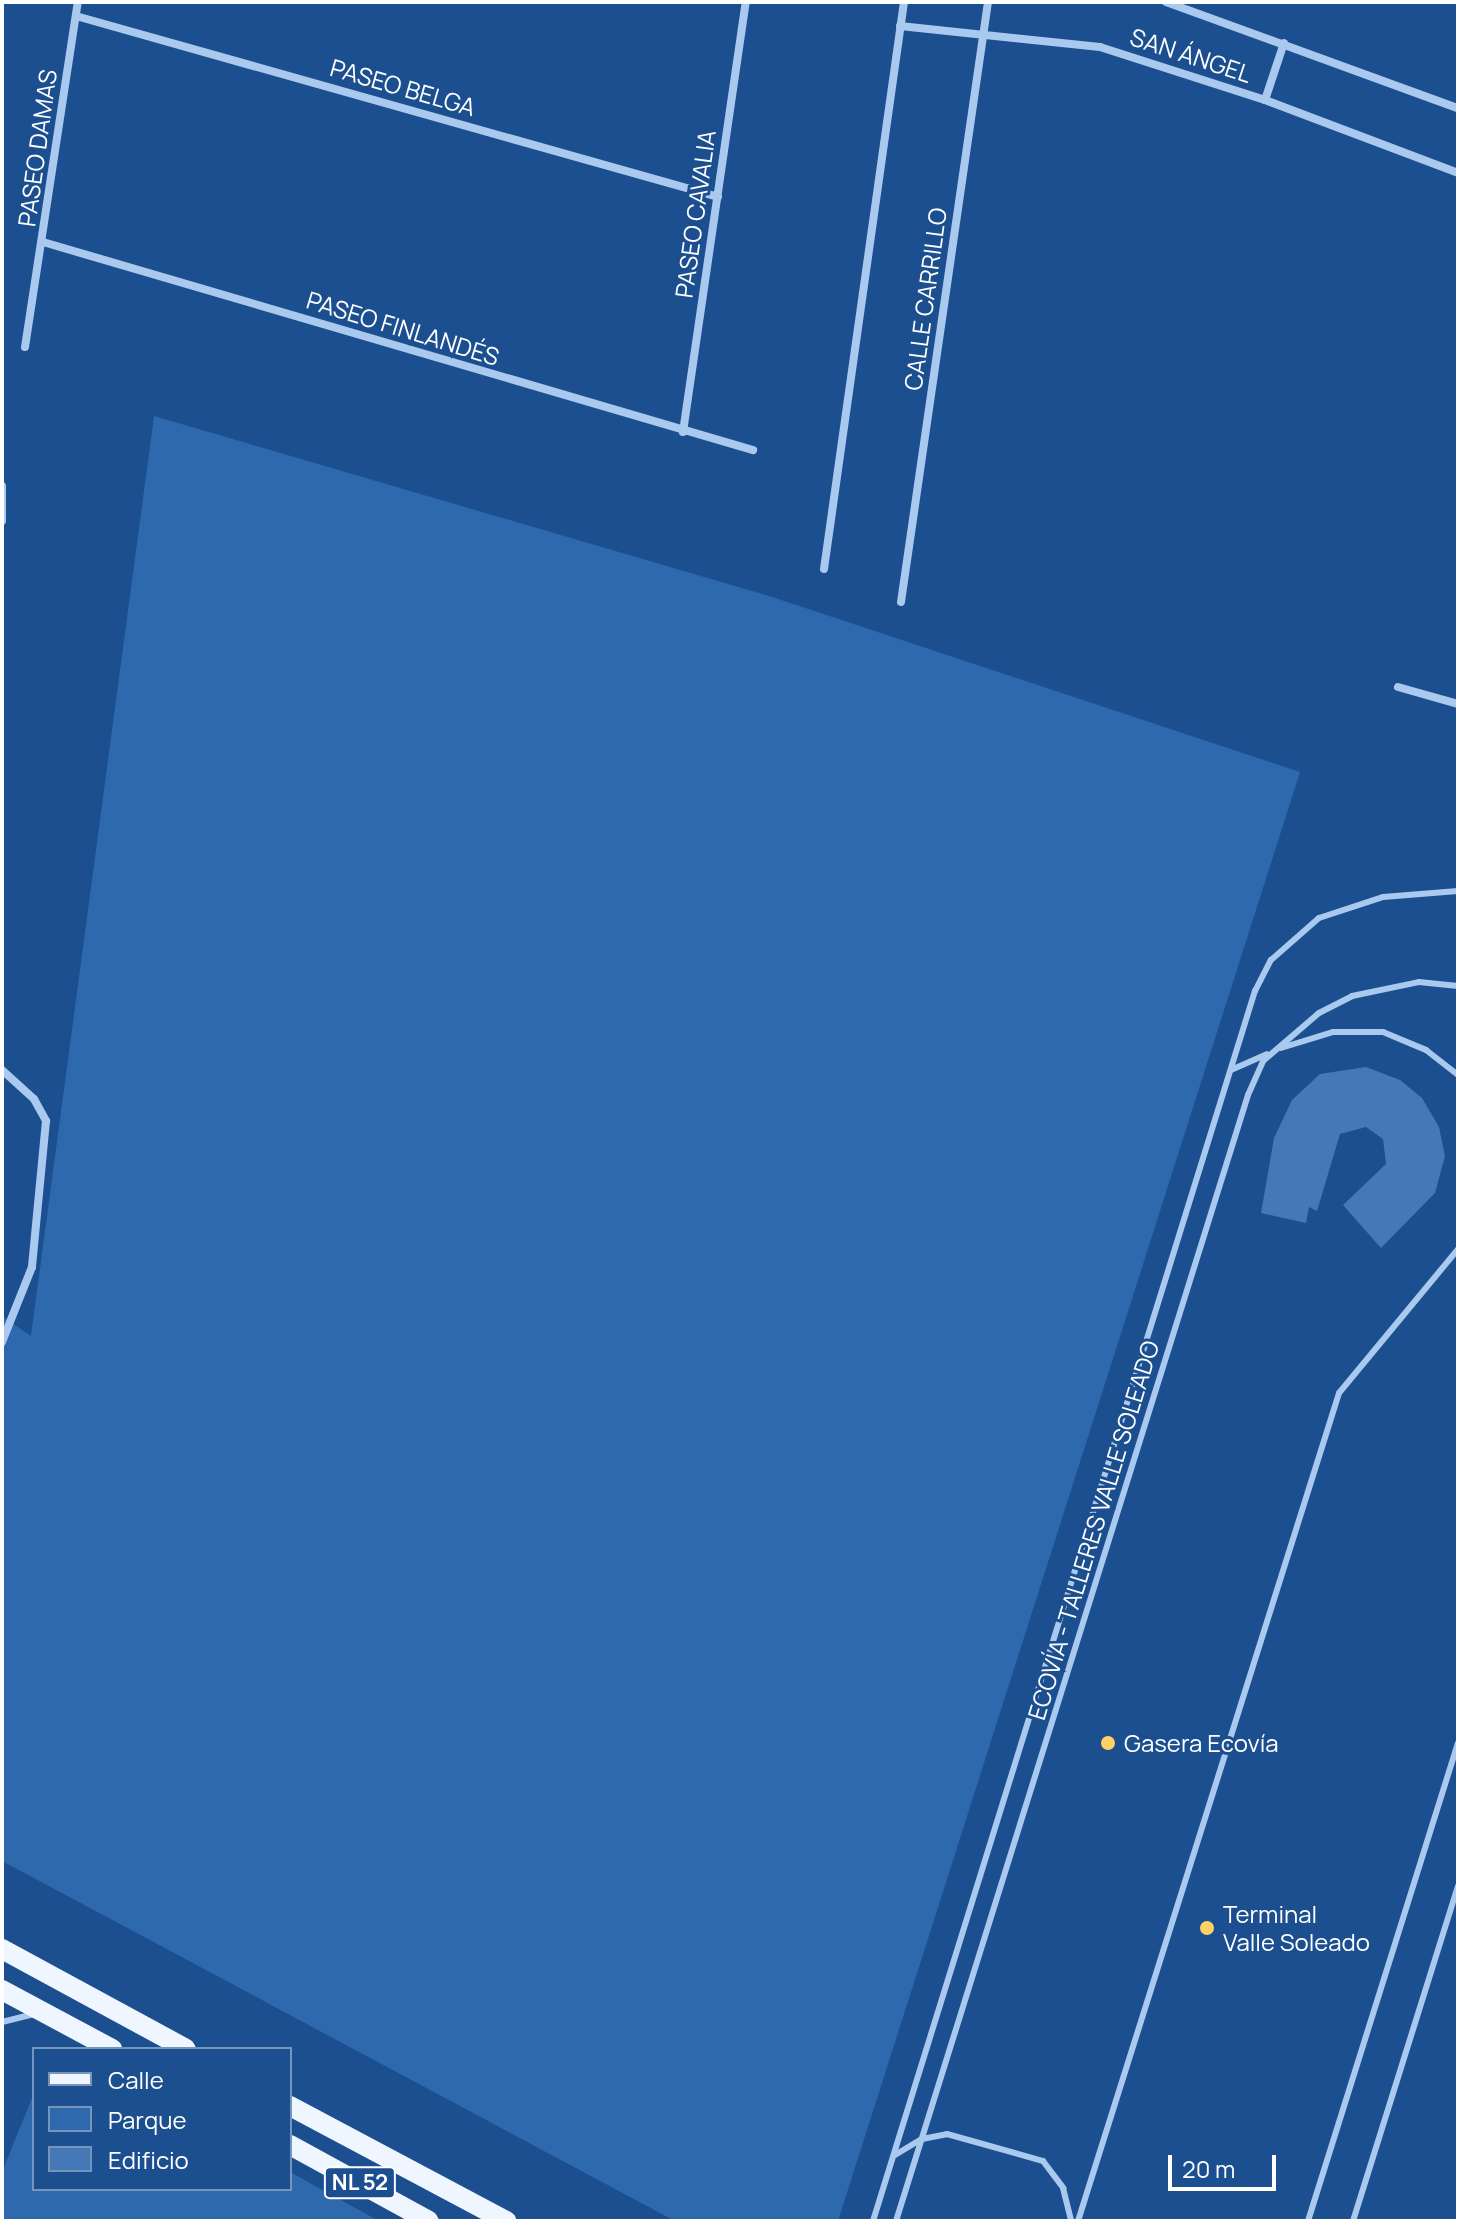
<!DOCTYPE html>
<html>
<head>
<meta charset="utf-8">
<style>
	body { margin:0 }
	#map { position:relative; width:1460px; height:2223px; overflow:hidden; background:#1b4f8f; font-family:Manrope,sans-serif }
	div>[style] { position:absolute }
	.green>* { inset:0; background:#2e69ad }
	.building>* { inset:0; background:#4478b7 }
	.service>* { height:6px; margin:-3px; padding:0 3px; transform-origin:3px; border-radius:3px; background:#a9c9ee }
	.minor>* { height:8px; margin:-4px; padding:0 4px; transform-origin:4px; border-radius:4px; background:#a9c9ee }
	.primary>* { height:20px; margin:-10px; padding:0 10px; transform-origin:10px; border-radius:10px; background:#f0f6ff }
	.dots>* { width:22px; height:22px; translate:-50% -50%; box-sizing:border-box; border:4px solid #1b4f8f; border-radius:50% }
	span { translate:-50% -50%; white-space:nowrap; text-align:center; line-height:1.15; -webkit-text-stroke:6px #1b4f8f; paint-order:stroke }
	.shield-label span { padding:2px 6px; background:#1b4f8f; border:2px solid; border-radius:6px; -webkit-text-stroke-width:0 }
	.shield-label { font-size:22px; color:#fff; font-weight:700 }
	.street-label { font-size:24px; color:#fff }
	.poi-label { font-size:24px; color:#fff }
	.left { translate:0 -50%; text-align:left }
	.frame { position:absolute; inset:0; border:4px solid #fff; pointer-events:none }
	.legend { position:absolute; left:32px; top:2047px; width:260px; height:144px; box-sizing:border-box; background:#1b4f8f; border:2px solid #7695bc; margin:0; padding:10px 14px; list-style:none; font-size:24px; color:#fff }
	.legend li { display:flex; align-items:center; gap:16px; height:40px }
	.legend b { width:40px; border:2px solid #7695bc }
	.scale { position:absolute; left:1168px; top:2155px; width:108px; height:36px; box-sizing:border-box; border:4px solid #fff; border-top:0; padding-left:10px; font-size:24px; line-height:28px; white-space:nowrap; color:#fff; -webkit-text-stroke:6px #1b4f8f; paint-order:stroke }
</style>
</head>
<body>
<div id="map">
	<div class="green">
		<div style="clip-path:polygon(154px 416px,769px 596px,1300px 772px,838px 2221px,675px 2221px,2px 1861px,2px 1316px,31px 1336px)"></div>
		<div style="clip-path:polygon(34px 2093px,34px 2189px,290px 2189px,290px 2172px,379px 2221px,2px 2221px,2px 2172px)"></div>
	</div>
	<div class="building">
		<div style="clip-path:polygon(1366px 1067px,1400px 1080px,1422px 1098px,1439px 1127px,1445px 1156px,1435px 1193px,1381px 1248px,1343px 1205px,1386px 1164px,1383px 1139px,1366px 1127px,1340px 1134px,1317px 1211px,1309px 1207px,1306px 1223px,1261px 1213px,1274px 1138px,1292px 1100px,1320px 1074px)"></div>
	</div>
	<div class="service">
		<div style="left:1281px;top:1048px;width:54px;rotate:-17.1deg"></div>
		<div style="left:1333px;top:1032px;width:50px"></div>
		<div style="left:1383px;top:1032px;width:47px;rotate:22.7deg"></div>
		<div style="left:1426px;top:1050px;width:41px;rotate:38deg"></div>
		<div style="left:1231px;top:1070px;width:39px;rotate:-24deg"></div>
		<div style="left:2px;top:2022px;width:32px;rotate:-14deg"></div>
		<div style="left:895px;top:2155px;width:31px;rotate:-31deg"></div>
		<div style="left:922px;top:2139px;width:25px;rotate:-11deg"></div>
		<div style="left:947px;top:2134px;width:100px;rotate:15.7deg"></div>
		<div style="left:1043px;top:2161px;width:34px;rotate:53deg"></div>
		<div style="left:1063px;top:2188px;width:34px;rotate:76deg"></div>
		<div style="left:873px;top:2221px;width:1288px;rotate:-72.75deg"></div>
		<div style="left:1255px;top:991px;width:35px;rotate:-63deg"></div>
		<div style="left:1271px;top:960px;width:64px;rotate:-41.2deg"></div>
		<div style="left:1319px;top:918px;width:67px;rotate:-18.2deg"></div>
		<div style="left:1383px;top:897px;width:75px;rotate:-4.6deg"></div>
		<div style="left:896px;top:2221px;width:1180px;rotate:-72.64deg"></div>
		<div style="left:1248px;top:1095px;width:37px;rotate:-66deg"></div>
		<div style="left:1263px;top:1061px;width:74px;rotate:-40.6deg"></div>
		<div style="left:1319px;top:1013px;width:37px;rotate:-27deg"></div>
		<div style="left:1352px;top:996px;width:68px;rotate:-11.8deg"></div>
		<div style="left:1419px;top:982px;width:39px;rotate:6deg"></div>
		<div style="left:1078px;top:2221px;width:868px;rotate:-72.5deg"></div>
		<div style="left:1339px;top:1393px;width:187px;rotate:-50.4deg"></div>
		<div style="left:1308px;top:2221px;width:501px;rotate:-72.58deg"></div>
		<div style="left:1353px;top:2221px;width:351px;rotate:-72.6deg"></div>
	</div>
	<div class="minor">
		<div style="left:1166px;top:2px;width:311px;rotate:20deg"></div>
		<div style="left:76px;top:16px;width:667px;rotate:15.74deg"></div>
		<div style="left:900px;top:26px;width:201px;rotate:6deg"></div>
		<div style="left:1100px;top:47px;width:173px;rotate:17.8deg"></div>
		<div style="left:1265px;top:100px;width:206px;rotate:20.7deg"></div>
		<div style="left:1265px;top:100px;width:60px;rotate:-71.6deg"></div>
		<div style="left:43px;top:242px;width:740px;rotate:16.33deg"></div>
		<div style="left:25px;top:347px;width:349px;rotate:-81.3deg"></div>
		<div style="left:683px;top:432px;width:435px;rotate:-81.7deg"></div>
		<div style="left:2px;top:486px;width:35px;rotate:90deg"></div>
		<div style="left:824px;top:569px;width:573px;rotate:-81.97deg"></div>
		<div style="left:901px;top:602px;width:606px;rotate:-81.75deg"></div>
		<div style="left:1398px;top:687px;width:62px;rotate:15.8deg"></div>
		<div style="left:2px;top:1070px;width:43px;rotate:42.2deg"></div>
		<div style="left:34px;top:1099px;width:25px;rotate:61deg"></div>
		<div style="left:46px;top:1121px;width:147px;rotate:95.5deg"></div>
		<div style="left:32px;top:1267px;width:81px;rotate:111.8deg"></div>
	</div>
	<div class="primary">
		<div style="left:2px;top:1949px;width:209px;rotate:28.5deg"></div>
		<div style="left:2px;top:1990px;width:125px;rotate:28.2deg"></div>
		<div style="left:290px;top:2106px;width:245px;rotate:28deg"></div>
		<div style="left:290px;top:2145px;width:158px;rotate:28.7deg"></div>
	</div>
	<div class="dots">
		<div style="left:1108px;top:1743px;background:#ffd166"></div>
		<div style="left:1207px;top:1928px;background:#ffd166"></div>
	</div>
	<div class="shield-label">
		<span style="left:360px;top:2183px">NL 52</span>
	</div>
	<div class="street-label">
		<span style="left:1191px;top:55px;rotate:18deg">SAN ÁNGEL</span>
		<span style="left:403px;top:87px;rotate:16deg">PASEO BELGA</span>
		<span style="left:37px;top:148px;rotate:-82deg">PASEO DAMAS</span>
		<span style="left:695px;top:214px;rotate:-82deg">PASEO CAVALIA</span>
		<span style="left:925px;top:299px;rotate:-82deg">CALLE CARRILLO</span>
		<span style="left:403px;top:328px;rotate:17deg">PASEO FINLANDÉS</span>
		<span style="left:1093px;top:1530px;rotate:-73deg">ECOVÍA - TALLERES VALLE SOLEADO</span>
	</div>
	<div class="poi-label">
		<span class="left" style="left:1124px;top:1743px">Gasera Ecovía</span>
		<span class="left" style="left:1223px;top:1928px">Terminal<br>Valle Soleado</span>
	</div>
	<div class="frame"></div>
	<ul class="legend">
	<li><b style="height:10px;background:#f0f6ff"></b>Calle</li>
	<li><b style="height:22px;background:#2e69ad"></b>Parque</li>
	<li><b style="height:22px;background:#4478b7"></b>Edificio</li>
	</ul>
	<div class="scale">20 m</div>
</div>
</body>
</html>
